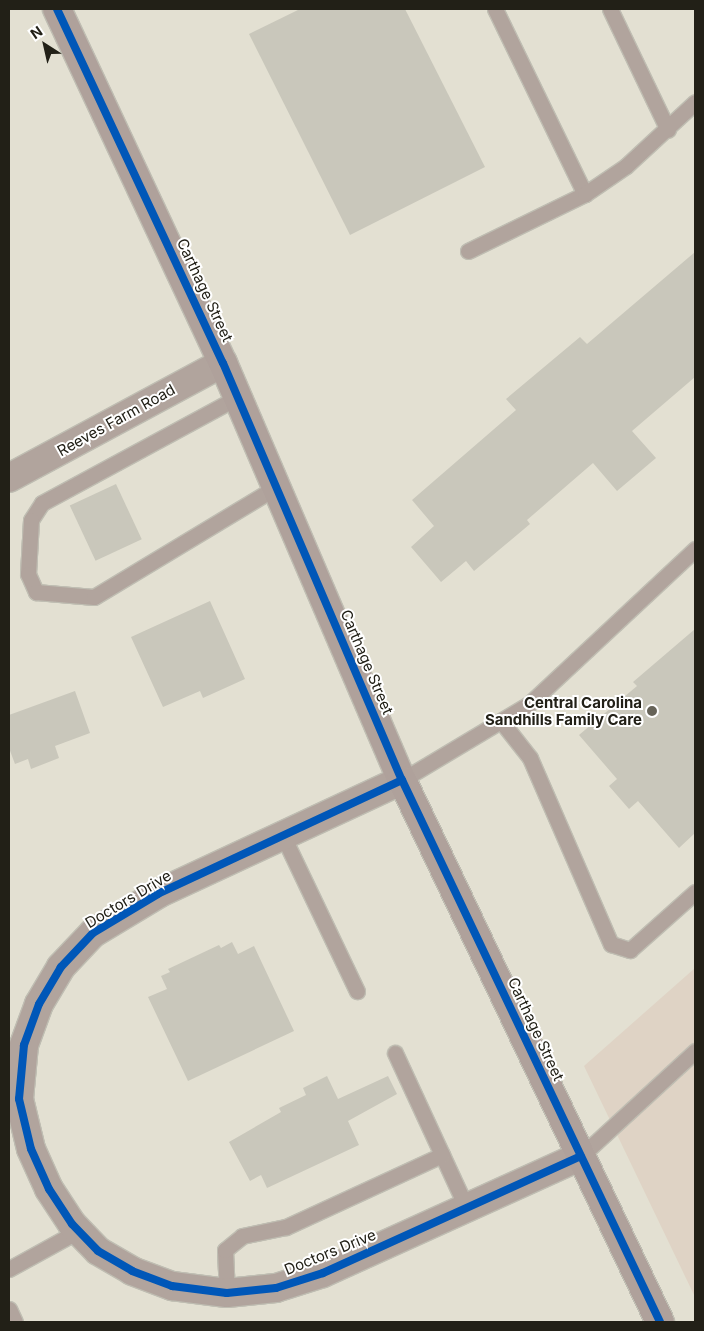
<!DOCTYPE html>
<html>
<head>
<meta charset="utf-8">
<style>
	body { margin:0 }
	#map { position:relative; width:704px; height:1331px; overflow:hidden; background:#e3e0d2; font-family:Inter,sans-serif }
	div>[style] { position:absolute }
	.medical>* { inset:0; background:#dfd3c5 }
	.building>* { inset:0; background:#c9c7bb; transform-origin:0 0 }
	.roads { filter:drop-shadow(1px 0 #bfbdb2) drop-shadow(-1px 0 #bfbdb2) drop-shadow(0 1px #bfbdb2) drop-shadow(0 -1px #bfbdb2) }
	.service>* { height:15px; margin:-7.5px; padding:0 7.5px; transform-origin:7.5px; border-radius:7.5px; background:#b1a49d }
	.minor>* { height:28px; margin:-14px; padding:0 14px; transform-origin:14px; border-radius:14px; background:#b1a49d }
	.secondary>* { height:28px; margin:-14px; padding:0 14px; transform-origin:14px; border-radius:14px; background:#afa19b }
	.cycleway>* { height:8px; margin:-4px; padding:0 4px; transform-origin:4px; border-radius:4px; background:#0057b8 }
	.dots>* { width:14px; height:14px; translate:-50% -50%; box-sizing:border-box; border:2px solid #fff; border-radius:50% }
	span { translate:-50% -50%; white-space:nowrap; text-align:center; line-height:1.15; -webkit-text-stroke:4px #fff; paint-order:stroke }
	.street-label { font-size:15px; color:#222017 }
	.poi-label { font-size:15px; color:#222017; font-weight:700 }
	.right { translate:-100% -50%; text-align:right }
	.frame { position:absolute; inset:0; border:10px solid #222017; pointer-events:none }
	.north { position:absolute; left:20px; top:20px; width:50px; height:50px; -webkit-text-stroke:4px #fff; paint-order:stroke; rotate:325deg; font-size:14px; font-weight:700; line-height:20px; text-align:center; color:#222017 }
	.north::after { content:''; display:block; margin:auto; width:18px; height:22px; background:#222017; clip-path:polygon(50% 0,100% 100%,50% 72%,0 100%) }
</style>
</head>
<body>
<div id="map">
	<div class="medical">
		<div style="clip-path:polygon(695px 968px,695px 1297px,584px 1066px)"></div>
	</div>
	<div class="building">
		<div style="clip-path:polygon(300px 9px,405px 9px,485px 167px,350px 235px,249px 34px)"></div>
		<div style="clip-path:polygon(695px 252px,695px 377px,632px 431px,656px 458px,617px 491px,593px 463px,527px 520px,530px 524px,474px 571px,466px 561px,441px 582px,411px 547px,434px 526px,412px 500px,516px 410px,506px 399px,580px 337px,587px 344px)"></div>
		<div style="left:116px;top:484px;width:61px;height:51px;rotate:65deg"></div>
		<div style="clip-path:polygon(210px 601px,245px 679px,203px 698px,200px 691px,163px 707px,131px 637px)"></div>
		<div style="clip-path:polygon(695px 629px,695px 833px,679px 848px,638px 801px,629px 809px,609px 786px,617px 779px,579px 735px,637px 686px,633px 682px)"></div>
		<div style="clip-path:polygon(75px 691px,90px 733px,55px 746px,59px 758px,31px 769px,28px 759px,15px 764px,9px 748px,9px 715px)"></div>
		<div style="clip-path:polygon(232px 942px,238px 954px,254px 946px,294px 1031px,188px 1081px,148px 997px,167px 989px,161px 976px,170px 972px,168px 969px,219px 945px,221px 948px)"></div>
		<div style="clip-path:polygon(327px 1076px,338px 1099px,388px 1076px,397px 1094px,348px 1121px,359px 1145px,267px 1188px,261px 1175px,250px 1181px,229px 1142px,281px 1112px,279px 1108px,306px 1095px,303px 1088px)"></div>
	</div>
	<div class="roads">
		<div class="service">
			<div style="left:495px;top:9px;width:206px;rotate:64.1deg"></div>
			<div style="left:610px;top:9px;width:134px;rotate:64.4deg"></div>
			<div style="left:468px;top:251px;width:130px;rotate:-26deg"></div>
			<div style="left:585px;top:194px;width:50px;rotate:-34.3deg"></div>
			<div style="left:626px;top:166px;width:94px;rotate:-42.8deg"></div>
			<div style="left:238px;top:397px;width:223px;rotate:151.6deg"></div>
			<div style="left:42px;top:503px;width:20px;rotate:123deg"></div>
			<div style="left:31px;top:520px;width:54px;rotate:93.2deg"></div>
			<div style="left:28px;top:574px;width:20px;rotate:66deg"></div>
			<div style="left:36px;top:592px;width:58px;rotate:4.9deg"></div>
			<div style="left:94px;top:597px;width:213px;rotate:-31.1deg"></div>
			<div style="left:501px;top:721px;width:47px;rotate:51.9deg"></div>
			<div style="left:530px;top:758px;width:203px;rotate:66.5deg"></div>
			<div style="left:611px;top:944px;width:20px;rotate:18deg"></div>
			<div style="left:630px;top:950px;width:87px;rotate:-41.7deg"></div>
			<div style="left:402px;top:780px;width:148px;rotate:-30.9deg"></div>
			<div style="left:529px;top:704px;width:227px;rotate:-43deg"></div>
			<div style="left:283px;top:836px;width:172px;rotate:64.5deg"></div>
			<div style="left:395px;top:1053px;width:170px;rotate:65.2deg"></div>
			<div style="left:581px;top:1156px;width:155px;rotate:-42.6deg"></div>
			<div style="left:9px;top:1269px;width:79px;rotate:-28.8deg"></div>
			<div style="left:227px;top:1293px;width:43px;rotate:-92.7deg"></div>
			<div style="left:225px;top:1250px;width:22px;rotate:-39deg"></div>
			<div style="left:242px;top:1236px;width:45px;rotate:-11.6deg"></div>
			<div style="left:286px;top:1227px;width:172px;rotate:-24.8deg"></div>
			<div style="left:9px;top:1309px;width:14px;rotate:65deg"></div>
		</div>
		<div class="minor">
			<div style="left:9px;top:478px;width:243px;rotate:-28.3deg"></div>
			<div style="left:402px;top:780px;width:269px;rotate:155deg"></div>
			<div style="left:158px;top:894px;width:76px;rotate:149deg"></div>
			<div style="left:93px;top:933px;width:47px;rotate:133.3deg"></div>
			<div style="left:61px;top:967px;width:43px;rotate:120.7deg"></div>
			<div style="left:39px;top:1004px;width:44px;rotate:110.1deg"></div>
			<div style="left:24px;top:1045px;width:54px;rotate:95.3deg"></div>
			<div style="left:19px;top:1099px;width:51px;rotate:76.5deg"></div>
			<div style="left:31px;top:1149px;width:44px;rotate:65.8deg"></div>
			<div style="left:49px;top:1189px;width:42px;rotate:56.7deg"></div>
			<div style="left:72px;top:1224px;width:37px;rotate:46deg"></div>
			<div style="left:98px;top:1251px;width:39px;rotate:30deg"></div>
			<div style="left:132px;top:1271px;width:43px;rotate:20.6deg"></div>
			<div style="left:172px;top:1286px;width:55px;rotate:7.3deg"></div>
			<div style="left:227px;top:1293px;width:49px;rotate:-5.8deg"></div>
			<div style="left:276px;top:1288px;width:49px;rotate:-17.7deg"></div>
			<div style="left:323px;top:1273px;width:283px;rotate:-24.4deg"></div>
		</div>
		<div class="secondary">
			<div style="left:57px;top:9px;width:391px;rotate:64.9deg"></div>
			<div style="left:223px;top:363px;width:454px;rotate:66.8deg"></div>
			<div style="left:402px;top:780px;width:600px;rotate:64.54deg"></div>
		</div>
	</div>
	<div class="cycleway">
		<div style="left:57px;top:9px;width:391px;rotate:64.9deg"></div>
		<div style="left:223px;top:363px;width:454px;rotate:66.8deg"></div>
		<div style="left:402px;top:780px;width:600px;rotate:64.54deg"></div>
		<div style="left:402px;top:780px;width:269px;rotate:155deg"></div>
		<div style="left:158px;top:894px;width:76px;rotate:149deg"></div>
		<div style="left:93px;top:933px;width:47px;rotate:133.3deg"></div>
		<div style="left:61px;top:967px;width:43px;rotate:120.7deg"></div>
		<div style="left:39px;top:1004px;width:44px;rotate:110.1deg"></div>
		<div style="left:24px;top:1045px;width:54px;rotate:95.3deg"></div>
		<div style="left:19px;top:1099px;width:51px;rotate:76.5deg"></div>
		<div style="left:31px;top:1149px;width:44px;rotate:65.8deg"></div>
		<div style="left:49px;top:1189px;width:42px;rotate:56.7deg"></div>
		<div style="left:72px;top:1224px;width:37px;rotate:46deg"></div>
		<div style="left:98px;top:1251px;width:39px;rotate:30deg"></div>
		<div style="left:132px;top:1271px;width:43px;rotate:20.6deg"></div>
		<div style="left:172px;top:1286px;width:55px;rotate:7.3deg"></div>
		<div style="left:227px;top:1293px;width:49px;rotate:-5.8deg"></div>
		<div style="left:276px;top:1288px;width:49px;rotate:-17.7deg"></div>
		<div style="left:323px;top:1273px;width:283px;rotate:-24.4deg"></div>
	</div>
	<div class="dots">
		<div style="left:652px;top:711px;background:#666358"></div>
	</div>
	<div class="street-label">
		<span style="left:205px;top:290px;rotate:65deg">Carthage Street</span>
		<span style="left:116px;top:420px;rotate:-29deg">Reeves Farm Road</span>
		<span style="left:367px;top:662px;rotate:67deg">Carthage Street</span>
		<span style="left:128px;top:899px;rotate:-31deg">Doctors Drive</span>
		<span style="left:536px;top:1029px;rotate:65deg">Carthage Street</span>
		<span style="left:330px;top:1252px;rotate:-22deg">Doctors Drive</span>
	</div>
	<div class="poi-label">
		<span class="right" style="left:642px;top:711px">Central Carolina<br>Sandhills Family Care</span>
	</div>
	<div class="frame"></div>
	<div class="north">N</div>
</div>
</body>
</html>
